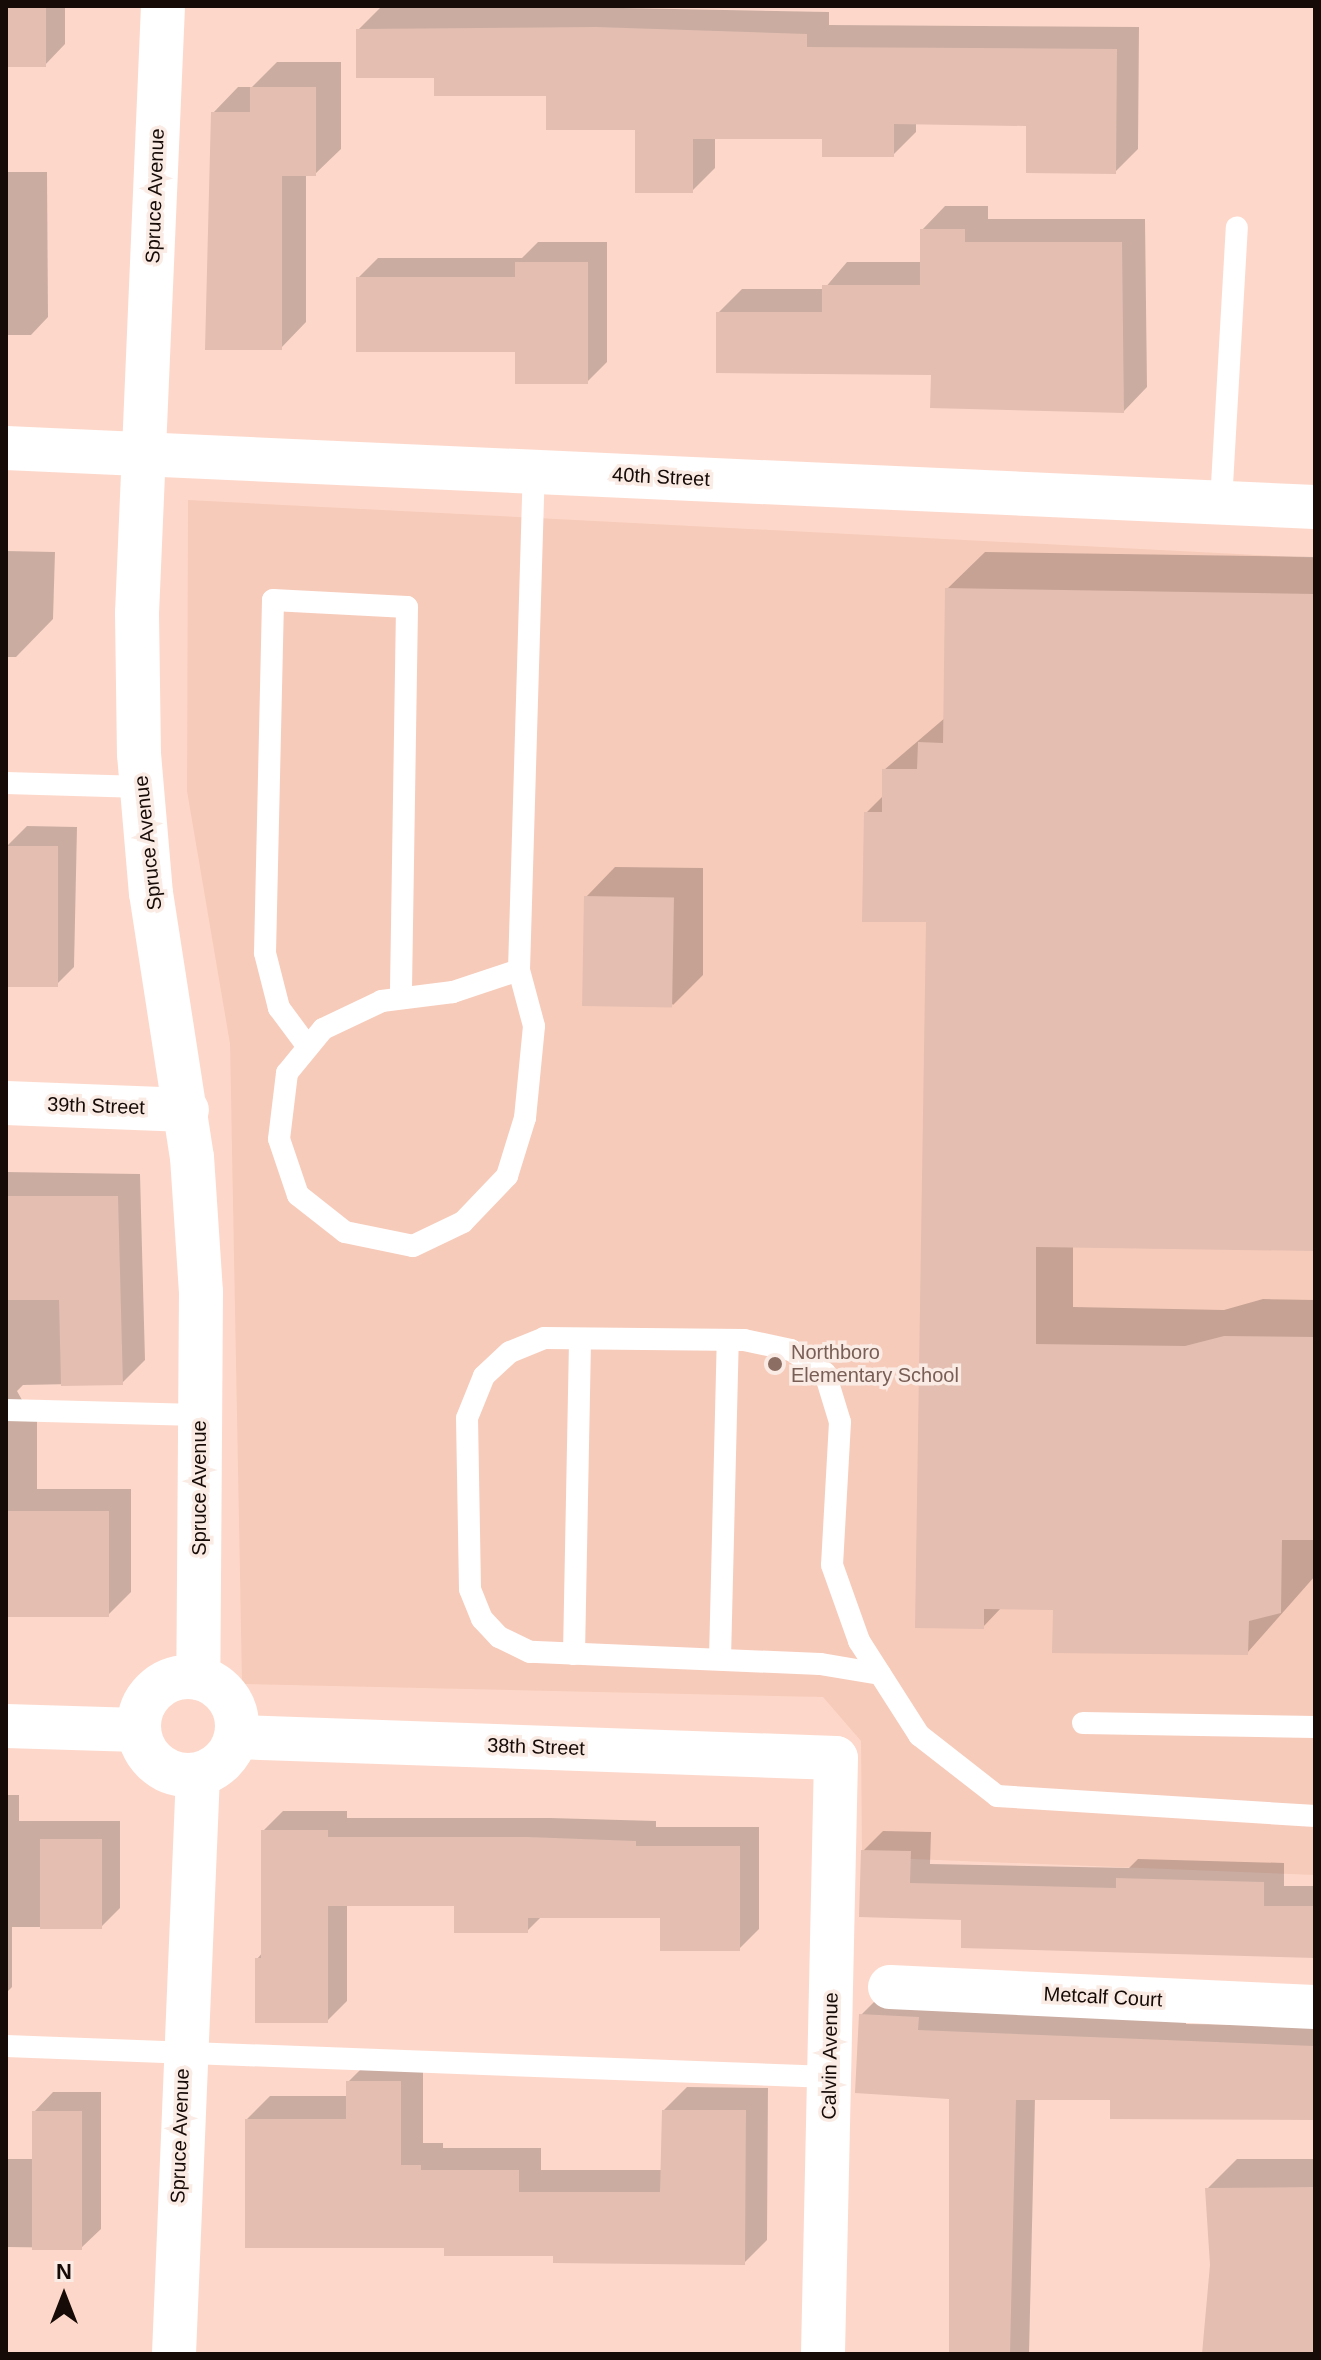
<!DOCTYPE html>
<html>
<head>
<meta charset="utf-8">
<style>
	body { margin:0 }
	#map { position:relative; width:1321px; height:2360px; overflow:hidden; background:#fdd8ca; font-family:Arial,sans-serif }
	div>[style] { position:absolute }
	.built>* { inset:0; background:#f7cbba }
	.shadow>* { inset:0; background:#0003 }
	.building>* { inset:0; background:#e3beb1; transform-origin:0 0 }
	.lane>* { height:22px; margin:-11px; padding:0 11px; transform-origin:11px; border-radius:11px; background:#fff }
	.street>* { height:44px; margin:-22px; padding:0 22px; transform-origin:22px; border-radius:22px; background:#fff }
	.street>.ring { margin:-22px; padding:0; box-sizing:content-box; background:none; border:44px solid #fff; border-radius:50% }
	.dots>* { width:22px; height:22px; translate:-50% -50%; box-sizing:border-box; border:4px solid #faebe5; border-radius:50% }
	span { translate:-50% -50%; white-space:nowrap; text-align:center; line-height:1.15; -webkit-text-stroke:7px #faebe5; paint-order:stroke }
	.street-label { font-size:20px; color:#170b07 }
	.education-label { font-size:20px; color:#785e54 }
	.left { translate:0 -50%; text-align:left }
	.frame { position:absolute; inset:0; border:8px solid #170b07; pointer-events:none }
	.north { position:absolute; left:24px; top:2256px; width:80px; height:80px; -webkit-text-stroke:6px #faebe5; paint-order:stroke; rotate:0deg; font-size:22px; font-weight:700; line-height:32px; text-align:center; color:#170b07 }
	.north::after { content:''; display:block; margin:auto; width:28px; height:36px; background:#170b07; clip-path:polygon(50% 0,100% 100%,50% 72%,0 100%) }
</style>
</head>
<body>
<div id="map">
	<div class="built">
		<div style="clip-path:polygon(188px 500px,1315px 558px,1315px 1875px,862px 1857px,861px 1741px,823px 1697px,242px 1684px,230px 1044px,187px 791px)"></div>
	</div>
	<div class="shadow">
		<div style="clip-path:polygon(6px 6px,65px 6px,65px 44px,45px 65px,6px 65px)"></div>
		<div style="clip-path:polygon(520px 6px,829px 12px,829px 25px,1139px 27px,1138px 149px,1115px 172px,1028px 124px,916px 122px,916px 132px,893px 155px,824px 137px,715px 137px,715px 168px,692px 191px,637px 128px,548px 94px,436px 76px,358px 30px,381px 7px)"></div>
		<div style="clip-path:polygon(277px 62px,341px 62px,341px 149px,315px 174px,306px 174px,306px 322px,281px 348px,213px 113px,238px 87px,252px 87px)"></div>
		<div style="clip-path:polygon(6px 172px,47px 172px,48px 317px,31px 335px,6px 335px)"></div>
		<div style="clip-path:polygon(945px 206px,988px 206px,988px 219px,1145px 219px,1147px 387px,1124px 411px,933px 373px,718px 313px,742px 289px,824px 289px,847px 262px,922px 262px,922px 230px)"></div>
		<div style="clip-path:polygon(538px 242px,607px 242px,607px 362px,587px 382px,358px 278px,378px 258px,522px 258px)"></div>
		<div style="clip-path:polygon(6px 551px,55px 552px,53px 619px,16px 657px,6px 657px)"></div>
		<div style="clip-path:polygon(985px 552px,1315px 557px,1315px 1249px,1073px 1246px,1073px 1307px,1224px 1310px,1263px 1299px,1315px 1300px,1315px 1576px,1247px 1653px,1055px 1608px,1002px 1607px,983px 1627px,928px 920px,866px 813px,884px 795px,884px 770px,946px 717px,947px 589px)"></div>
		<div style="clip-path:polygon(27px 826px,77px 827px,74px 967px,54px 987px,6px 985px,7px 846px)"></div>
		<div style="clip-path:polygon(615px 867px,703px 868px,703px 975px,673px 1005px,586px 897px)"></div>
		<div style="clip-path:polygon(6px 1172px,140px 1174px,145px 1360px,122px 1383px,23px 1385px,17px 1391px,22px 1400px,37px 1402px,37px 1489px,131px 1489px,131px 1592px,108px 1615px,6px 1615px)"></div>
		<div style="clip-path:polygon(6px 1795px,19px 1795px,19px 1821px,120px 1821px,120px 1908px,101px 1927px,12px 1927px,12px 1987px,6px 1993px)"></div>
		<div style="clip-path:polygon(283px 1811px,347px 1811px,347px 1818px,550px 1818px,656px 1821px,656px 1827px,759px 1827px,759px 1929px,739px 1949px,662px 1916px,542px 1916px,527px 1931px,456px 1904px,347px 1904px,347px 2001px,327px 2021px,257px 1959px,263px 1952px,263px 1831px)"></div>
		<div style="clip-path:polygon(883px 1831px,931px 1832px,930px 1864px,1129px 1868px,1138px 1859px,1284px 1863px,1284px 1886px,1315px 1886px,1315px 1963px,1313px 1956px,963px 1918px,861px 1915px,863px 1851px)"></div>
		<div style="clip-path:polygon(881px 1995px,1186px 2018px,1186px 2024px,1315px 2026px,1315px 2118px,1112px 2098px,1035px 2098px,1029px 2354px,951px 2354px,951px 2097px,861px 2015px)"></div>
		<div style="clip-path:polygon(371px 2059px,423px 2059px,423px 2143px,443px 2143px,443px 2148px,541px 2148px,541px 2170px,663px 2170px,664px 2110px,687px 2087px,768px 2088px,767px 2240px,744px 2263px,446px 2246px,247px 2119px,270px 2096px,348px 2096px,348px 2082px)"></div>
		<div style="clip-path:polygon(53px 2092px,101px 2092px,101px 2229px,81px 2248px,6px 2247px,6px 2159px,34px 2159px,34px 2112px)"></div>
		<div style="clip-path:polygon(1237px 2159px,1315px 2159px,1315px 2354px,1204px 2354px,1212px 2265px,1207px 2189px)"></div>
	</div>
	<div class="building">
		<div style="left:6px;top:6px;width:40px;height:61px"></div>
		<div style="clip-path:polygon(596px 27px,807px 34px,807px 47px,1117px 49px,1116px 174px,1026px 173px,1026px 126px,894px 124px,894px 157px,822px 157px,822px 139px,693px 139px,693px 193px,635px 193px,635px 130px,546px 130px,546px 96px,434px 96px,434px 78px,356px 78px,356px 29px)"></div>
		<div style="clip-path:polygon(250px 87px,316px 87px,316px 176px,282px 176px,282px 350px,205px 350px,211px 112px,250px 112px)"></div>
		<div style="clip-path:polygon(920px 229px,965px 229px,965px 242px,1122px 242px,1124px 413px,930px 408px,931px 375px,716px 373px,716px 312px,822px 312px,822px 285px,920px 285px)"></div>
		<div style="clip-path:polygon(515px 262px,588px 262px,588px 384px,515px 384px,515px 352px,356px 352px,356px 277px,515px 277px)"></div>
		<div style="clip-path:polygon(945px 588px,1315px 594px,1315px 1251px,1036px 1247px,1036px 1344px,1185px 1346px,1224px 1336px,1315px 1337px,1315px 1540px,1282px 1540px,1281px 1613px,1249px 1621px,1248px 1655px,1052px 1653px,1053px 1610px,984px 1609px,984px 1629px,915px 1628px,926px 922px,862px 922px,864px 812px,882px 812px,882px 769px,917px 769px,918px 742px,943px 743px)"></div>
		<div style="left:6px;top:846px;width:52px;height:141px"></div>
		<div style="left:584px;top:896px;width:90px;height:110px;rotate:1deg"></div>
		<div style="clip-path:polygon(6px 1196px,118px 1196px,123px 1385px,61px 1386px,59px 1300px,6px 1300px)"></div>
		<div style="left:6px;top:1511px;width:103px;height:106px"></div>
		<div style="clip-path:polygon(261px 1830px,328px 1830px,328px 1837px,528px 1837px,636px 1841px,636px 1846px,740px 1846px,740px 1951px,660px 1951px,660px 1918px,528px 1918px,528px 1933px,454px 1933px,454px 1906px,328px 1906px,328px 2023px,255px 2023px,255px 1958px,261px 1958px)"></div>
		<div style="left:40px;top:1839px;width:62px;height:90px"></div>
		<div style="clip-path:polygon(861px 1850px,911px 1851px,910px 1883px,1116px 1888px,1116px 1878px,1264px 1882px,1264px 1906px,1315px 1906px,1315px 1958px,961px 1948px,961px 1920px,859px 1917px)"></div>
		<div style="clip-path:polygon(859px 2014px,919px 2017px,918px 2030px,1315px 2046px,1315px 2120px,1110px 2119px,1110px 2100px,1016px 2100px,1010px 2354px,949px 2354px,949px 2099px,855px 2093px)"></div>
		<div style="clip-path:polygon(346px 2081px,401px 2081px,401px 2165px,421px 2165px,421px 2170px,519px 2170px,519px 2192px,660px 2192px,662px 2110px,746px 2110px,745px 2265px,553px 2263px,553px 2256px,444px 2256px,444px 2248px,245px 2248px,245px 2119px,346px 2119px)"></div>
		<div style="left:32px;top:2111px;width:50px;height:139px"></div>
		<div style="clip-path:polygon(1315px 2187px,1315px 2354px,1202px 2354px,1210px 2265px,1205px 2188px)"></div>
	</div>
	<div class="lane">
		<div style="left:1221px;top:502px;width:275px;rotate:-86.7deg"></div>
		<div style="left:6px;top:783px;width:136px;rotate:1.7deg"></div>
		<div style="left:519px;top:970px;width:70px;rotate:161.6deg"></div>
		<div style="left:453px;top:992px;width:72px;rotate:172.8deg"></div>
		<div style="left:382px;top:1001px;width:65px;rotate:154.6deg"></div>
		<div style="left:323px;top:1029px;width:57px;rotate:129.3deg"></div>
		<div style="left:287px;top:1073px;width:66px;rotate:96.9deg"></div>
		<div style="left:279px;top:1139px;width:59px;rotate:71.3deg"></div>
		<div style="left:298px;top:1195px;width:60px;rotate:38.2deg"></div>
		<div style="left:345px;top:1232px;width:69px;rotate:11.6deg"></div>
		<div style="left:413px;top:1246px;width:55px;rotate:-25.6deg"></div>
		<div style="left:463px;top:1222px;width:64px;rotate:-46.3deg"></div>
		<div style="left:507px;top:1176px;width:61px;rotate:-72.8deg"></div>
		<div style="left:525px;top:1118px;width:92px;rotate:-84.4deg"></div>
		<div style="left:534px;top:1026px;width:58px;rotate:-105deg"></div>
		<div style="left:519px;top:970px;width:498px;rotate:-88.3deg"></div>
		<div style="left:308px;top:1047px;width:49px;rotate:-126.6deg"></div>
		<div style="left:279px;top:1008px;width:57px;rotate:-104.3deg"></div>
		<div style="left:265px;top:953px;width:353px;rotate:-88.7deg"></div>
		<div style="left:273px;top:600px;width:134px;rotate:3deg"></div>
		<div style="left:407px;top:607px;width:391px;rotate:90.9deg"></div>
		<div style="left:6px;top:1410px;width:192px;rotate:1.5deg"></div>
		<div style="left:574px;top:1654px;width:315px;rotate:-88.9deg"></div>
		<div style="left:720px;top:1659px;width:319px;rotate:-88.6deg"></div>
		<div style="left:880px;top:1674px;width:61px;rotate:-170.5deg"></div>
		<div style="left:820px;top:1664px;width:290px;rotate:-177.6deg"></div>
		<div style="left:530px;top:1652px;width:34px;rotate:-154deg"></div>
		<div style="left:499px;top:1637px;width:25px;rotate:-133deg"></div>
		<div style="left:482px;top:1619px;width:32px;rotate:-112deg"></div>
		<div style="left:470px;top:1589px;width:171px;rotate:-91deg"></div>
		<div style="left:467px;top:1418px;width:45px;rotate:-68deg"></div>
		<div style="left:484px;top:1376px;width:35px;rotate:-43deg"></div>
		<div style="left:510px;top:1352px;width:37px;rotate:-22deg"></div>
		<div style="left:544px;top:1338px;width:200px;rotate:0.6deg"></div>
		<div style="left:744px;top:1340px;width:48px;rotate:12deg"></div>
		<div style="left:791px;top:1350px;width:41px;rotate:34.1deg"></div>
		<div style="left:825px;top:1373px;width:51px;rotate:73deg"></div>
		<div style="left:840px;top:1422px;width:143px;rotate:93.2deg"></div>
		<div style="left:832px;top:1565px;width:81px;rotate:70.4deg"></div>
		<div style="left:859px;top:1641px;width:112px;rotate:57.4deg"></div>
		<div style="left:919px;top:1735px;width:99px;rotate:38deg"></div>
		<div style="left:997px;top:1796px;width:319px;rotate:3.6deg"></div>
		<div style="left:1083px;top:1723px;width:232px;rotate:1deg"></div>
		<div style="left:6px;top:2046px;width:824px;rotate:2.16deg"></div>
	</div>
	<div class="street">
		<div style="left:163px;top:6px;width:608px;rotate:92.45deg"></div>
		<div style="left:137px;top:613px;width:141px;rotate:89.2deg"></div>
		<div style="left:139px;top:754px;width:140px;rotate:85.1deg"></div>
		<div style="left:151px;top:893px;width:267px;rotate:81.2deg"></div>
		<div style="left:192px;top:1157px;width:135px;rotate:86.2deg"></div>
		<div style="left:201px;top:1292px;width:386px;rotate:90.4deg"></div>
		<div style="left:6px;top:448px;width:1310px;rotate:2.58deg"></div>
		<div style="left:6px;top:1103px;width:181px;rotate:2.2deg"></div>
		<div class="ring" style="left:139px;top:1677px;width:54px;height:54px"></div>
		<div style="left:6px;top:1726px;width:132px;rotate:1.7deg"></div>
		<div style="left:236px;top:1737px;width:600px;rotate:2deg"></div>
		<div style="left:836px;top:1758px;width:596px;rotate:91.25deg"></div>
		<div style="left:890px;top:1987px;width:425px;rotate:2.7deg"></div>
		<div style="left:174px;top:2354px;width:579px;rotate:-87.63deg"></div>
	</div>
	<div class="dots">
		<div style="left:775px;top:1364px;background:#8d6e63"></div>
	</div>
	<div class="street-label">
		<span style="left:155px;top:196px;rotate:-88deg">Spruce Avenue</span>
		<span style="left:661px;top:477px;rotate:3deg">40th Street</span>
		<span style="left:148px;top:843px;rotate:-96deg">Spruce Avenue</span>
		<span style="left:96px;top:1106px;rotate:2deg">39th Street</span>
		<span style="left:199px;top:1488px;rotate:-90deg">Spruce Avenue</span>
		<span style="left:536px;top:1747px;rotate:2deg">38th Street</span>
		<span style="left:1103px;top:1997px;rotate:3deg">Metcalf Court</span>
		<span style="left:830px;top:2056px;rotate:-89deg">Calvin Avenue</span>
		<span style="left:180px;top:2136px;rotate:-88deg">Spruce Avenue</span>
	</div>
	<div class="education-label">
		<span class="left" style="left:791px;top:1364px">Northboro<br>Elementary School</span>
	</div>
	<div class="frame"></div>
	<div class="north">N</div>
</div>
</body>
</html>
